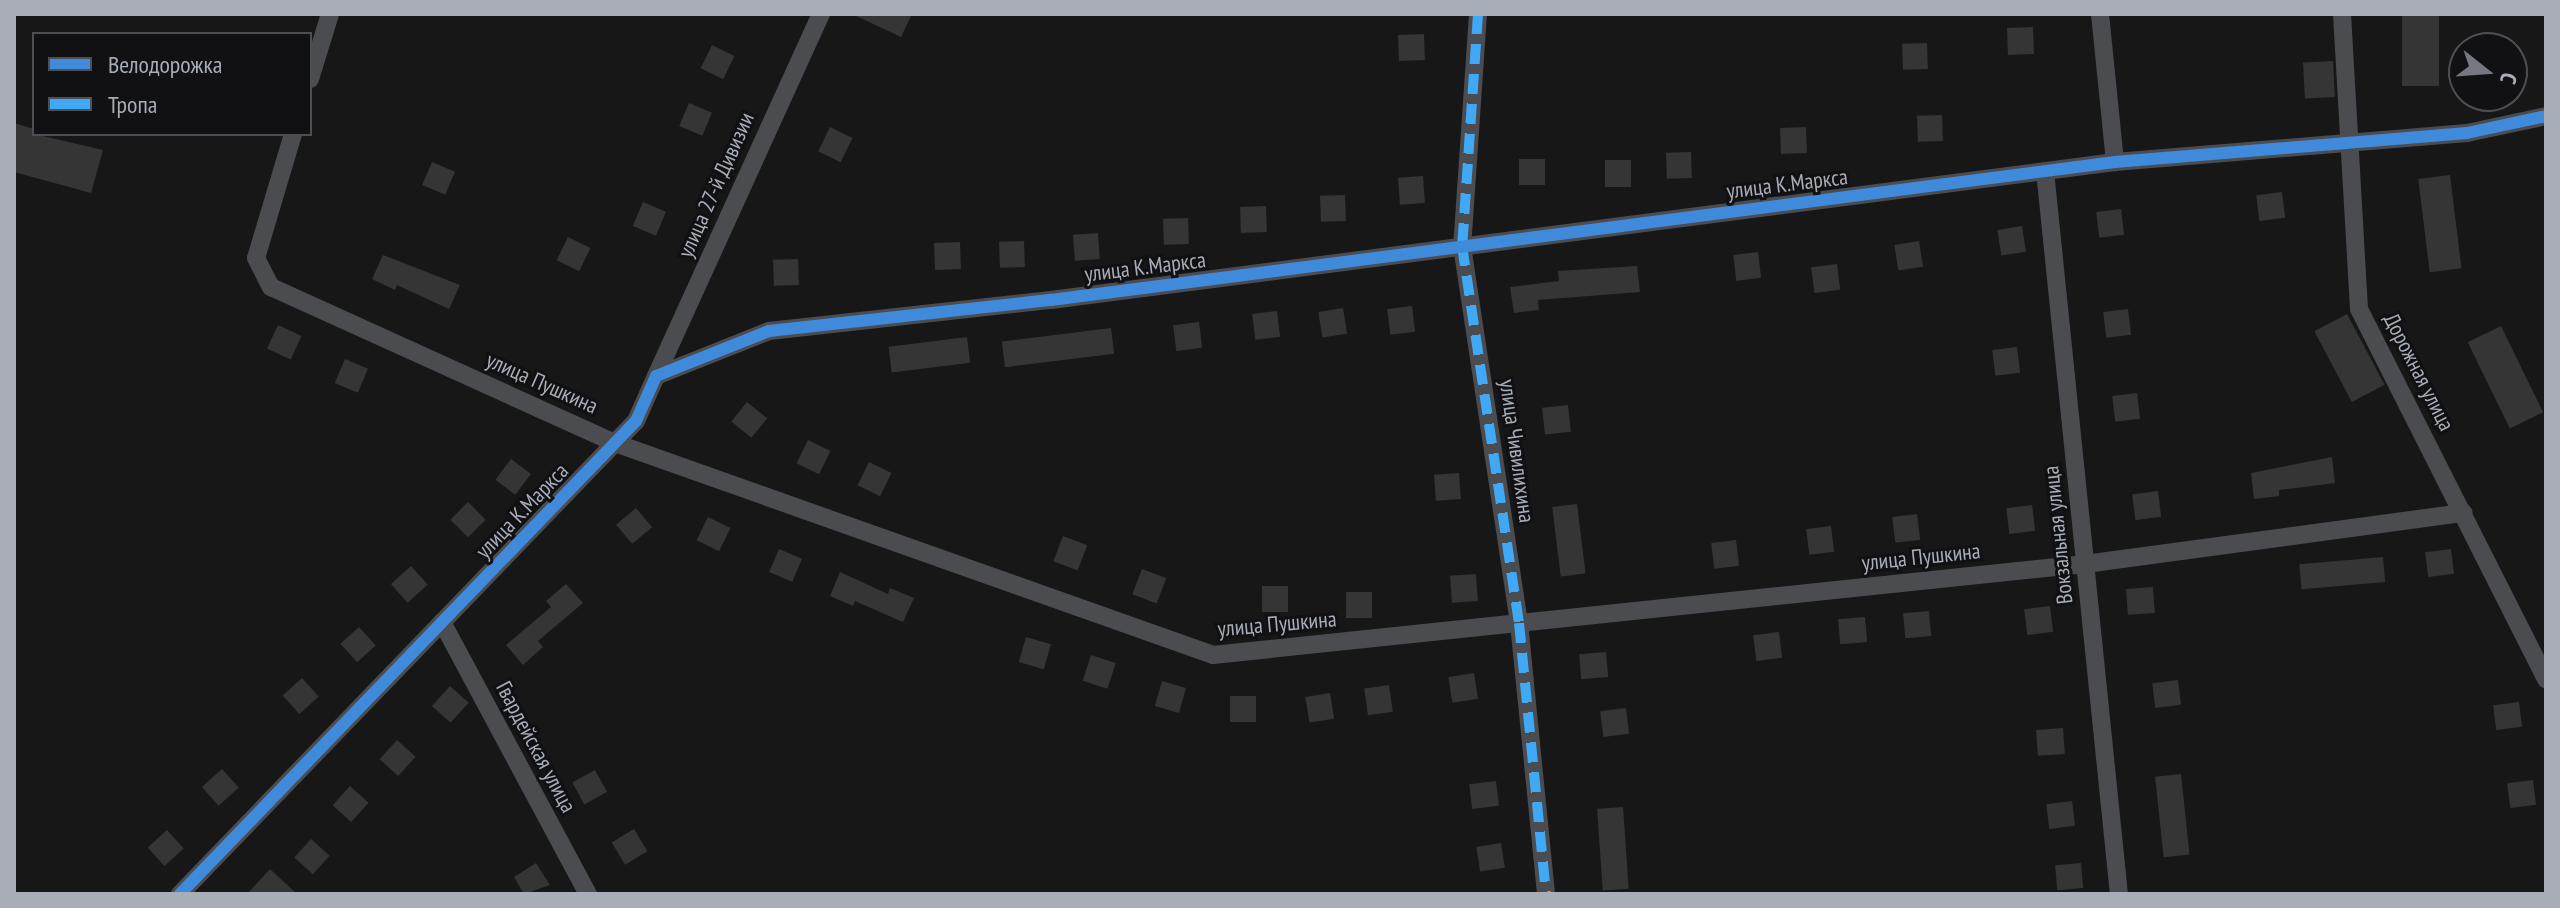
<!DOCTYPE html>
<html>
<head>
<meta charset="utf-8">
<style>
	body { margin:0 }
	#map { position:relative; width:2560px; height:908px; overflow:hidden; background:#171717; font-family:"PT Sans Narrow",sans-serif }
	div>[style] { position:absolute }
	.building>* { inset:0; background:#353536; transform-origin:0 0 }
	.street>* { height:18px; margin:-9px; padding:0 9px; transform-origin:9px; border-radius:9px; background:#4b4c50 }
	.quiet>* { height:10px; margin-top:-5px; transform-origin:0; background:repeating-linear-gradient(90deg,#3fa9f5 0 20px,transparent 0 30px) }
	.cycleway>* { height:12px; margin:-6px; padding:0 6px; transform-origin:6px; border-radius:6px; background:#408adc }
	span { translate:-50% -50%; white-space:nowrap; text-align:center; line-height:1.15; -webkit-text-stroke:6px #111113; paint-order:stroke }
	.street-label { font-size:22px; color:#a8adb8 }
	.frame { position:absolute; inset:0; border:16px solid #a8adb8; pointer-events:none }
	.legend { position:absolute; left:32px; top:32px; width:280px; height:104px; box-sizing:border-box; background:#111113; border:2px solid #4d4f55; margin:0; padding:10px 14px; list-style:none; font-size:24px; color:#a8adb8 }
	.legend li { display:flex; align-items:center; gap:16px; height:40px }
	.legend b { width:40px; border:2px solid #4d4f55 }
	.north { position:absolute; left:2448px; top:32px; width:80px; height:80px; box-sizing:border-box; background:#111113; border:2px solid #4d4f55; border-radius:50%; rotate:107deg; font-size:22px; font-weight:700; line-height:32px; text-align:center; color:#a8adb8 }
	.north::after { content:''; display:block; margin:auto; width:28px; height:36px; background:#757880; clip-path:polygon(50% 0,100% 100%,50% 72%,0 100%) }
</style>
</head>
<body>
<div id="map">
	<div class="building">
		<div style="clip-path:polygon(852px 14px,912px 14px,901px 37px)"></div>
		<div style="left:2402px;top:14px;width:37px;height:72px"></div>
		<div style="left:2033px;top:27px;width:27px;height:26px;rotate:88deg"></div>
		<div style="left:1424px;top:34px;width:26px;height:26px;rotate:88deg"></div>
		<div style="left:1927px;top:43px;width:26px;height:25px;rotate:88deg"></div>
		<div style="left:712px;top:45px;width:25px;height:26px;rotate:26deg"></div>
		<div style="left:2333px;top:61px;width:36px;height:30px;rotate:87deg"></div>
		<div style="left:689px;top:103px;width:25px;height:25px;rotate:23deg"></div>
		<div style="left:1942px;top:115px;width:26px;height:25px;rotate:88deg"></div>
		<div style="clip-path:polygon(14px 123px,34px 129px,34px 134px,103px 150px,91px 193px,14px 172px)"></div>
		<div style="left:830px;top:127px;width:25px;height:27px;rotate:26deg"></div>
		<div style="left:1806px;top:127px;width:26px;height:26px;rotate:88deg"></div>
		<div style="left:1691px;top:152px;width:26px;height:25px;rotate:88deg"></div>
		<div style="left:1545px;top:159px;width:26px;height:26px;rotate:90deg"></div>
		<div style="left:1605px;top:160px;width:26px;height:27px"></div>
		<div style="left:432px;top:162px;width:25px;height:25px;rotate:23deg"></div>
		<div style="left:2450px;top:175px;width:94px;height:32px;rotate:83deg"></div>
		<div style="left:1423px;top:176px;width:27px;height:25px;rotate:86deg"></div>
		<div style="left:2282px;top:192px;width:26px;height:26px;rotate:83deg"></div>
		<div style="left:1345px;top:195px;width:26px;height:25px;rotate:88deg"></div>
		<div style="left:643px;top:202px;width:25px;height:26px;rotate:23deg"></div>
		<div style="left:1266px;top:206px;width:26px;height:26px;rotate:88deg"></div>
		<div style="left:2121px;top:209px;width:26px;height:25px;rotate:83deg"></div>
		<div style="left:1188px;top:218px;width:26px;height:25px;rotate:88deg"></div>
		<div style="left:2022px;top:226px;width:26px;height:25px;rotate:81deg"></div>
		<div style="left:1098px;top:233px;width:26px;height:25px;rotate:86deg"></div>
		<div style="left:568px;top:237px;width:25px;height:26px;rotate:26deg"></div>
		<div style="left:1024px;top:241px;width:26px;height:25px;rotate:88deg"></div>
		<div style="left:1919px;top:241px;width:26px;height:25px;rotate:81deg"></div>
		<div style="left:960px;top:242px;width:27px;height:26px;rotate:88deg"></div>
		<div style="left:1758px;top:252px;width:26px;height:25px;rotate:83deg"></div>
		<div style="clip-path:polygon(383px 255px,460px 285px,449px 309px,397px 285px,395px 290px,372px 279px)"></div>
		<div style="left:798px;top:259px;width:26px;height:25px;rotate:88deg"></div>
		<div style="left:1837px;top:264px;width:26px;height:26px;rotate:83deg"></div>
		<div style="clip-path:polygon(1637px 266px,1640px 292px,1538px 300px,1539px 310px,1514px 313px,1510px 287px,1559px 281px,1558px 271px)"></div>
		<div style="left:1412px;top:306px;width:26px;height:25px;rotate:83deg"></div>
		<div style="left:1343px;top:308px;width:26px;height:25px;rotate:81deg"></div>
		<div style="left:2128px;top:309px;width:26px;height:25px;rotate:83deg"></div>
		<div style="left:1277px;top:311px;width:26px;height:25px;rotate:83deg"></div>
		<div style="left:2347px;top:314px;width:80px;height:37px;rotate:62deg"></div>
		<div style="left:1199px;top:322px;width:26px;height:26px;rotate:83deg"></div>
		<div style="left:278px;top:325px;width:26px;height:26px;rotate:25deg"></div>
		<div style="left:2501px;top:326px;width:96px;height:37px;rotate:64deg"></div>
		<div style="left:1111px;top:328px;width:26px;height:110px;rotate:83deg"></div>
		<div style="left:967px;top:337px;width:26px;height:79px;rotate:83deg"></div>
		<div style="left:2017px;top:347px;width:26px;height:25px;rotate:83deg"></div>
		<div style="left:345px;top:359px;width:25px;height:26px;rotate:23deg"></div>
		<div style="left:2137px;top:393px;width:26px;height:25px;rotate:83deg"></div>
		<div style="left:747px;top:402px;width:26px;height:25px;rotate:39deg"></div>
		<div style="left:1568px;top:405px;width:27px;height:26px;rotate:84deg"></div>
		<div style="left:808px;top:440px;width:25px;height:26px;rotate:26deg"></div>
		<div style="clip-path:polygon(2332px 457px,2335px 483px,2279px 490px,2279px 496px,2254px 499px,2251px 473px)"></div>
		<div style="left:511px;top:459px;width:25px;height:26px;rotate:37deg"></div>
		<div style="left:869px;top:462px;width:25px;height:26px;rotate:26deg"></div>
		<div style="left:1459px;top:473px;width:26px;height:25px;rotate:86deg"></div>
		<div style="left:2158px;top:491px;width:26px;height:26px;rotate:83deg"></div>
		<div style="left:468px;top:502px;width:25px;height:25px;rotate:45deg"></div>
		<div style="left:1577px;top:504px;width:70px;height:25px;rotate:83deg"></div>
		<div style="left:2032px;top:505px;width:26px;height:26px;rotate:83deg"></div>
		<div style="left:636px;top:508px;width:25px;height:26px;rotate:50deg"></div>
		<div style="left:1917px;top:514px;width:26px;height:25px;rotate:83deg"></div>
		<div style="left:708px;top:517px;width:25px;height:26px;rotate:26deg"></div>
		<div style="left:1831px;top:526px;width:26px;height:25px;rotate:83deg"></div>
		<div style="left:1063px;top:536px;width:26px;height:27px;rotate:21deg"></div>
		<div style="left:1736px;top:540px;width:26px;height:25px;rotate:83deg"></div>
		<div style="left:779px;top:549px;width:25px;height:25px;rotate:23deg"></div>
		<div style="left:2451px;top:549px;width:25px;height:26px;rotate:83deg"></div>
		<div style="left:2383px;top:557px;width:25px;height:84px;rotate:85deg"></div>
		<div style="left:411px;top:566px;width:25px;height:27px;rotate:48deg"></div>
		<div style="left:1142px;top:569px;width:26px;height:27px;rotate:21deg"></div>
		<div style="clip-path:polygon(840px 572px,888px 594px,890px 588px,914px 598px,903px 622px,855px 601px,853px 606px,830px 596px)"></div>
		<div style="left:1476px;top:574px;width:27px;height:26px;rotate:86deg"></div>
		<div style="clip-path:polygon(566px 584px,583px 603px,538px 641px,543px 647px,523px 665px,506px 645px,551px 607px,546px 601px)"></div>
		<div style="left:1262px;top:586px;width:26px;height:26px"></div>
		<div style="left:2153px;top:587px;width:26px;height:27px;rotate:86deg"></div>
		<div style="left:1346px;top:592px;width:26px;height:26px"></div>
		<div style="left:2050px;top:606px;width:26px;height:26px;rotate:83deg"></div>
		<div style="left:1929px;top:611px;width:25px;height:26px;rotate:85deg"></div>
		<div style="left:1865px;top:617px;width:25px;height:27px;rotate:85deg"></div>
		<div style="left:359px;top:627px;width:25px;height:25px;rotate:48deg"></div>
		<div style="left:1779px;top:632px;width:26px;height:26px;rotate:83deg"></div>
		<div style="left:1026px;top:637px;width:26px;height:26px;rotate:16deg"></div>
		<div style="left:1606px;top:652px;width:25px;height:27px;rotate:85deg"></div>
		<div style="left:1091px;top:655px;width:26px;height:27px;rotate:18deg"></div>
		<div style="left:1474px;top:673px;width:26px;height:26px;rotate:81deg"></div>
		<div style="left:302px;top:678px;width:25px;height:26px;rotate:48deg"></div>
		<div style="left:2178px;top:680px;width:25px;height:26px;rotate:83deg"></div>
		<div style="left:1162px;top:681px;width:25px;height:26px;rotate:16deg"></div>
		<div style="left:1389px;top:685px;width:27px;height:25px;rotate:82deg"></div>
		<div style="left:450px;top:686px;width:25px;height:27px;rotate:42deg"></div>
		<div style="left:1330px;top:693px;width:26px;height:25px;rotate:81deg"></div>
		<div style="left:1256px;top:696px;width:26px;height:26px;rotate:90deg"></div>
		<div style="left:2519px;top:702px;width:25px;height:26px;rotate:83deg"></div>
		<div style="left:1626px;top:708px;width:26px;height:26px;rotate:83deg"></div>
		<div style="left:2063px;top:728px;width:26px;height:27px;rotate:86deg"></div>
		<div style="left:397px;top:740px;width:25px;height:26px;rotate:42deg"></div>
		<div style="left:222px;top:769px;width:25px;height:27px;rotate:48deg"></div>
		<div style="left:595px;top:770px;width:25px;height:26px;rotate:61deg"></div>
		<div style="left:2181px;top:774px;width:81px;height:26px;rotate:84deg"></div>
		<div style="left:2533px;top:780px;width:25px;height:26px;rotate:83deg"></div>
		<div style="left:1496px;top:781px;width:25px;height:27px;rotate:83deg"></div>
		<div style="left:350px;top:786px;width:25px;height:26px;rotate:42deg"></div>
		<div style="left:2072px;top:801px;width:25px;height:26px;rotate:83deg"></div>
		<div style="left:1623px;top:807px;width:82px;height:26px;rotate:86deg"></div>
		<div style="left:634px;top:829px;width:26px;height:26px;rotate:59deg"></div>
		<div style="left:167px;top:830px;width:25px;height:26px;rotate:48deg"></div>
		<div style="left:311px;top:839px;width:25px;height:25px;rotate:42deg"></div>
		<div style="left:1501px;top:843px;width:25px;height:25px;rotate:81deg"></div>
		<div style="clip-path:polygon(536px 863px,550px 885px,524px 894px,514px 877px)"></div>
		<div style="left:2081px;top:863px;width:25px;height:26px;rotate:85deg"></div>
		<div style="clip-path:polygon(270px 869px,297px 894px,247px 894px)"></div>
	</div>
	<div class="street">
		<div style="left:1478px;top:14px;width:233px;rotate:93.9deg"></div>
		<div style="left:1462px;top:246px;width:381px;rotate:81.4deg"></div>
		<div style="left:1519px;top:623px;width:272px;rotate:84.3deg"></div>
		<div style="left:2100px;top:14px;width:149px;rotate:84.2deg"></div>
		<div style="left:2342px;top:14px;width:295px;rotate:86.7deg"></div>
		<div style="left:2359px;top:309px;width:415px;rotate:63.2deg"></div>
		<div style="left:310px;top:79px;width:68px;rotate:-72.9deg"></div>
		<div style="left:293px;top:134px;width:129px;rotate:106.6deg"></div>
		<div style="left:256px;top:258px;width:33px;rotate:63deg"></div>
		<div style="left:271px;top:287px;width:378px;rotate:24.4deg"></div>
		<div style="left:615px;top:443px;width:634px;rotate:19.52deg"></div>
		<div style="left:1213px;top:655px;width:877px;rotate:-5.96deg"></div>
		<div style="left:2085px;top:564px;width:382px;rotate:-7.7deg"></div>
		<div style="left:2045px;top:171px;width:727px;rotate:84.16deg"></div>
		<div style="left:656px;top:376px;width:398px;rotate:-65.5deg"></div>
		<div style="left:442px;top:622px;width:309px;rotate:61.8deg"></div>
		<div style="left:180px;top:894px;width:657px;rotate:-46.05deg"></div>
		<div style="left:636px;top:421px;width:49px;rotate:-66deg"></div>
		<div style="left:656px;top:376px;width:122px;rotate:-21.7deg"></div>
		<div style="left:769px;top:331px;width:284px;rotate:-6.3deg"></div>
		<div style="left:1051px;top:300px;width:1073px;rotate:-7.39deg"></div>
		<div style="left:2115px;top:162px;width:353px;rotate:-4.7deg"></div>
		<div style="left:2467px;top:133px;width:81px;rotate:-12.1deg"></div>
	</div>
	<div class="quiet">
		<div style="left:1478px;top:14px;width:233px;rotate:93.9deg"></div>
		<div style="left:1462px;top:246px;width:381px;rotate:81.4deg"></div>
		<div style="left:1519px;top:623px;width:272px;rotate:84.3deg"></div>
	</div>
	<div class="cycleway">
		<div style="left:180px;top:894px;width:657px;rotate:-46.05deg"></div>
		<div style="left:636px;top:421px;width:49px;rotate:-66deg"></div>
		<div style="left:656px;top:376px;width:122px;rotate:-21.7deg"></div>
		<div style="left:769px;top:331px;width:284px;rotate:-6.3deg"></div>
		<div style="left:1051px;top:300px;width:1073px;rotate:-7.39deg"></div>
		<div style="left:2115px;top:162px;width:353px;rotate:-4.7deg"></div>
		<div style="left:2467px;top:133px;width:81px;rotate:-12.1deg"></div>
	</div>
	<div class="street-label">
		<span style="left:1787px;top:184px;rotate:-7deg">улица К.Маркса</span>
		<span style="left:716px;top:185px;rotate:-66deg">улица 27-й Дивизии</span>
		<span style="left:1145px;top:267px;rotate:-7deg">улица К.Маркса</span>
		<span style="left:2419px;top:372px;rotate:63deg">Дорожная улица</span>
		<span style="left:542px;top:383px;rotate:24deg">улица Пушкина</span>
		<span style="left:1517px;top:451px;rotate:82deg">улица Чивилихина</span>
		<span style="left:522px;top:511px;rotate:-46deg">улица К.Маркса</span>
		<span style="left:2058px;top:535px;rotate:-96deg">Вокзальная улица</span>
		<span style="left:1921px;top:557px;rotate:-6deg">улица Пушкина</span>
		<span style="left:1277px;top:624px;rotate:-5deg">улица Пушкина</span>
		<span style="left:536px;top:747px;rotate:62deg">Гвардейская улица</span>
	</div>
	<div class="frame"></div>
	<ul class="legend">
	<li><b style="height:10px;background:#408adc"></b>Велодорожка</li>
	<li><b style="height:10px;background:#3fa9f5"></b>Тропа</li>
	</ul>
	<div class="north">С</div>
</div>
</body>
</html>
